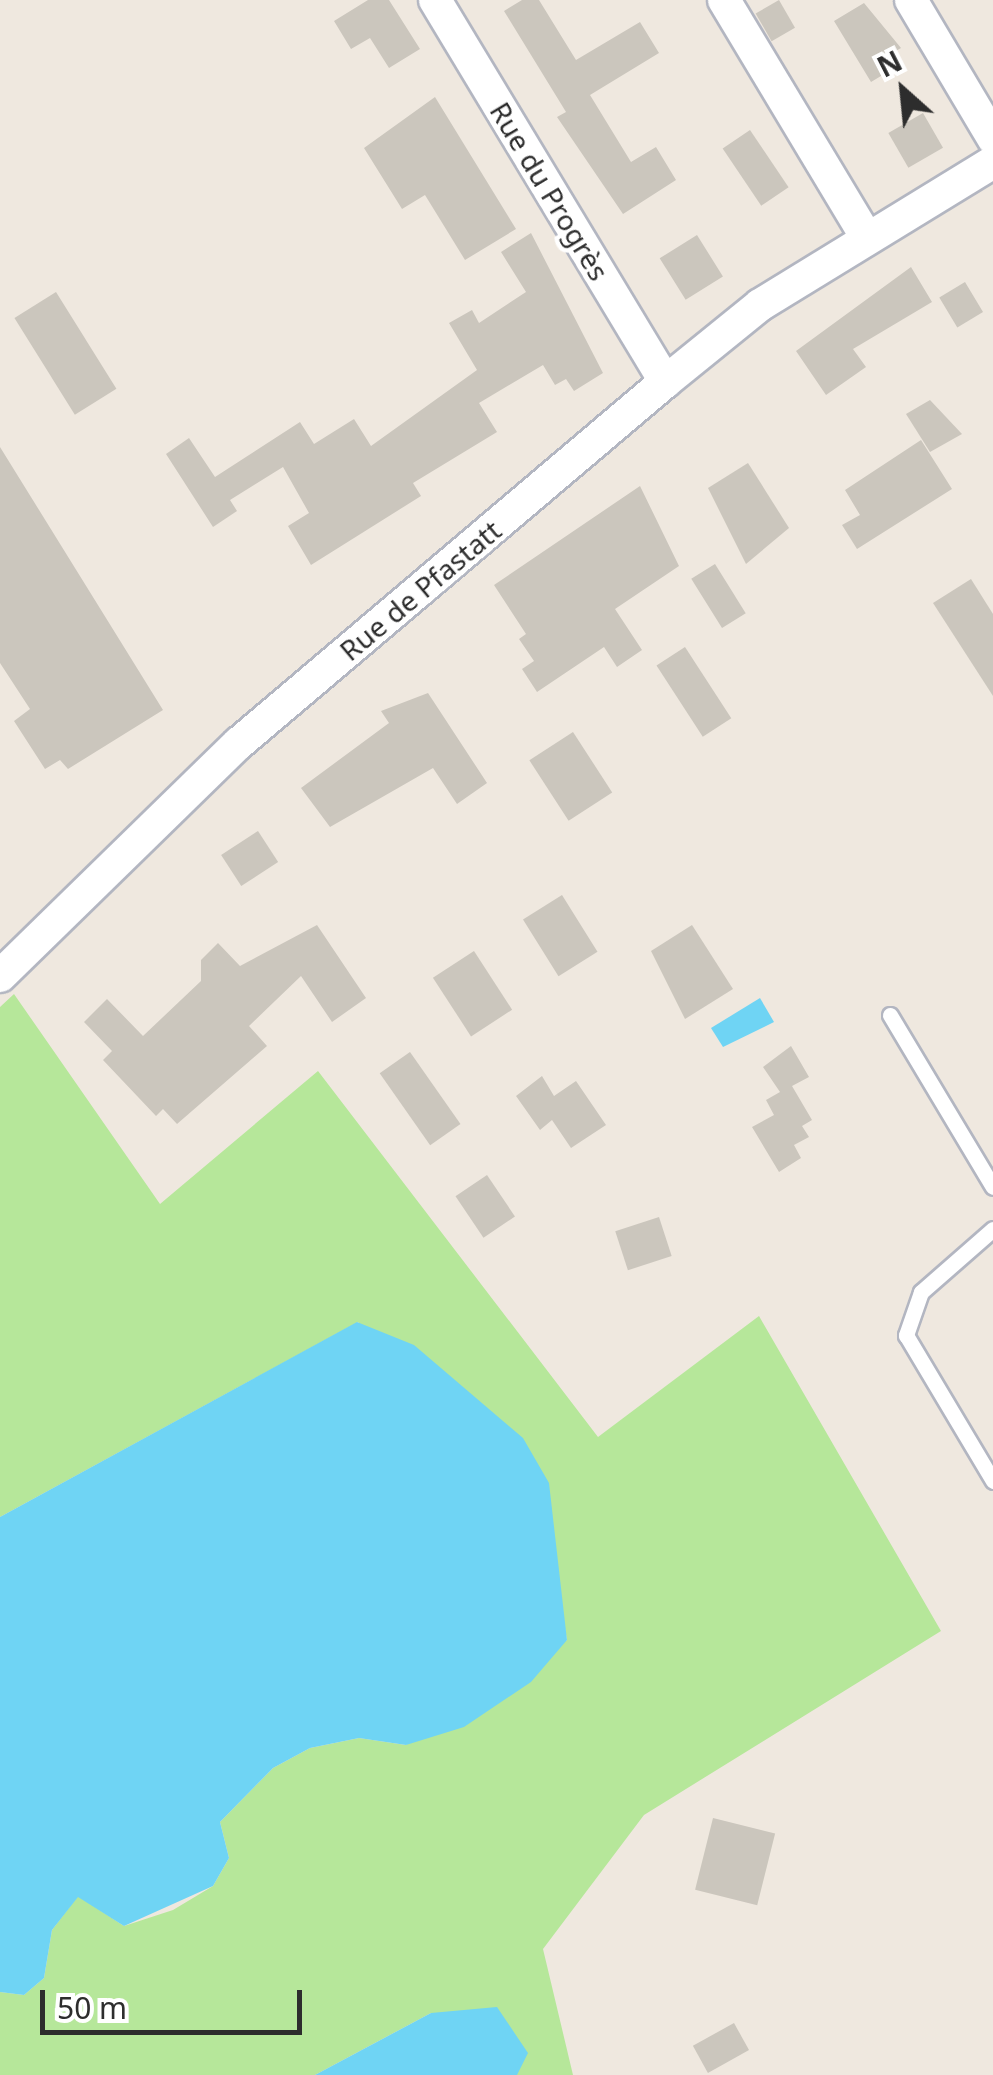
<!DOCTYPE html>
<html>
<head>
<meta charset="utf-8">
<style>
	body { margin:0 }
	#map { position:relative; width:993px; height:2075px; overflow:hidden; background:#efe8df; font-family:"Noto Sans",sans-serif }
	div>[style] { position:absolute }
	.green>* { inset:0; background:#b6e79a }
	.water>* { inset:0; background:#6fd4f4 }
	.building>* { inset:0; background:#cbc6bd; transform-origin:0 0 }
	.roads { filter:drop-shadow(2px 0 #b3b6c1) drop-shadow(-2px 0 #b3b6c1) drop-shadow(0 2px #b3b6c1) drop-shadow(0 -2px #b3b6c1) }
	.lane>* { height:15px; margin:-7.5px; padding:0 7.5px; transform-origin:7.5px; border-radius:7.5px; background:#fff }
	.street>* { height:32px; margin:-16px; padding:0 16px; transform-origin:16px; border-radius:16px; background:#fff }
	span { translate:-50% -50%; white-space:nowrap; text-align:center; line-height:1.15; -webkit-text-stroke:9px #fff; paint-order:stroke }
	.street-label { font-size:28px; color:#2d2d2d }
	.north { position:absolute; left:853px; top:40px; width:100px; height:100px; -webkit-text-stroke:8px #fff; paint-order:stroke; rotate:333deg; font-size:28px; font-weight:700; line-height:40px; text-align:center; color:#2d2d2d }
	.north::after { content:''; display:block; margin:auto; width:35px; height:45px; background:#2d2d2d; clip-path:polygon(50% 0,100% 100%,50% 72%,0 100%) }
	.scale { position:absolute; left:40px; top:1990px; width:262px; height:45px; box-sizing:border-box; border:5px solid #2d2d2d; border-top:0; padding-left:12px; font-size:30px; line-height:35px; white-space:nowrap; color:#2d2d2d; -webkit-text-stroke:8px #fff; paint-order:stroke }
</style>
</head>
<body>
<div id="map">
	<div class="green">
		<div style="clip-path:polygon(14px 994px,160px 1204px,318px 1071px,598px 1437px,759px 1316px,941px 1631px,644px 1815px,543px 1949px,573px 2075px,517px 2075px,431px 2013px,315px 2075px,0 2075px,0 1992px,24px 1995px,44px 1978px,52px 1930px,78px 1896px,124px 1926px,173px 1910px,213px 1886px,229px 1858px,220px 1822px,273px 1768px,310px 1748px,359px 1738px,406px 1745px,567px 1640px,556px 1577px,358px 1322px,0 1517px,0 1007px)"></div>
	</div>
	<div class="water">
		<div style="clip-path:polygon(760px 998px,774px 1022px,723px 1047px,711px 1028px)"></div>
		<div style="clip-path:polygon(357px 1322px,414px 1345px,523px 1438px,549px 1483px,567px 1640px,531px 1682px,464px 1727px,406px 1745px,359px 1738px,310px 1748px,273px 1768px,220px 1822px,229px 1858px,213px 1886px,124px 1926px,78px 1897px,52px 1930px,44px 1978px,24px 1995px,0 1992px,0 1517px)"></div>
		<div style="clip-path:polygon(497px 2007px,528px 2053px,517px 2075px,315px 2075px,431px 2013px)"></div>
	</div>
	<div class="building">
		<div style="clip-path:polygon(368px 0,389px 0,420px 49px,389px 68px,370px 38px,351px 49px,334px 21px)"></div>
		<div style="clip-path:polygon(522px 0,539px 0,576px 60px,640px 22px,659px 53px,590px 95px,631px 162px,656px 147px,676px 180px,623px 214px,557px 117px,566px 112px,504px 11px)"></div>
		<div style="left:779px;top:0;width:32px;height:27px;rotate:60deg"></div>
		<div style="clip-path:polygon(864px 3px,901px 48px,894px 52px,901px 64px,871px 82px,834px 21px)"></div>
		<div style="clip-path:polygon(435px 97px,516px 229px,465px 260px,425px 195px,402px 209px,364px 148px)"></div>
		<div style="left:923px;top:113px;width:40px;height:40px;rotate:60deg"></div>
		<div style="left:750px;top:130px;width:69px;height:33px;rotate:56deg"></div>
		<div style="clip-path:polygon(531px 233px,603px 373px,574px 391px,566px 379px,555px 385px,543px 365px,479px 403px,497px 432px,413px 483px,421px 496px,311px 565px,288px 526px,309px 513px,283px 467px,230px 500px,237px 511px,213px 527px,166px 454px,189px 438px,215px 477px,300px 422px,314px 444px,354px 419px,371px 446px,477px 370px,449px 323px,472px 310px,479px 323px,526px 292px,501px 252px)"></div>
		<div style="left:697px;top:235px;width:49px;height:44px;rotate:58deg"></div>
		<div style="clip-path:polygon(911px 267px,932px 302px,853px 349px,866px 367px,826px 395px,796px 351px)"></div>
		<div style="left:965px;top:282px;width:35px;height:30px;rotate:59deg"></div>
		<div style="left:56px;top:292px;width:114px;height:49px;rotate:58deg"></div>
		<div style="clip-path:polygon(930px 400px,962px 434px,930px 452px,906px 414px)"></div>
		<div style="clip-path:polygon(921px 440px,952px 489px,857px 549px,842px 525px,860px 515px,845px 490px)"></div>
		<div style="clip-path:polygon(0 447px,163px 710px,68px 769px,60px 760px,45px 769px,14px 721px,30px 709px,0 663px)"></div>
		<div style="clip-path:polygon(748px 463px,789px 528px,746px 564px,708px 488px)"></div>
		<div style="clip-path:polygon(640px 486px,679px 566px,615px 609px,642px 650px,617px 667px,604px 647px,537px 692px,522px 669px,534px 661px,519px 639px,526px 634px,494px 585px)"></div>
		<div style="left:715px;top:564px;width:58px;height:28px;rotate:58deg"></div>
		<div style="clip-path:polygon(971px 579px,993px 614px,993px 696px,933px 603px)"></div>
		<div style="left:685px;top:647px;width:85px;height:34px;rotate:57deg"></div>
		<div style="clip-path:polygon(428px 693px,487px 783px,457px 804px,433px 768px,330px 827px,301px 788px,389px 723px,381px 711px)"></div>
		<div style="left:573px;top:732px;width:72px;height:52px;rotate:57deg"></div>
		<div style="left:258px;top:831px;width:37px;height:44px;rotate:57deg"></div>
		<div style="left:562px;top:895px;width:67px;height:46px;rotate:58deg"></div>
		<div style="clip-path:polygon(317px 925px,366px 998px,332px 1022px,301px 976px,249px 1026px,267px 1046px,177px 1124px,163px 1109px,156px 1116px,103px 1060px,112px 1051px,84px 1022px,107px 999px,143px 1036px,201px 981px,201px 960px,218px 943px,240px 966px)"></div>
		<div style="clip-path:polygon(692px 925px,733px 989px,685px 1019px,651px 951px)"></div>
		<div style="left:474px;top:951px;width:70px;height:49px;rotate:57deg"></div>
		<div style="clip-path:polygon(791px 1046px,809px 1077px,792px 1086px,812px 1120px,802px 1126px,809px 1137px,794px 1145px,801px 1158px,779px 1172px,752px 1127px,774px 1115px,766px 1100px,780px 1092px,763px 1067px)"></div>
		<div style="left:410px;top:1052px;width:88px;height:37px;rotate:55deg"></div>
		<div style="clip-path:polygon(542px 1076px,554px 1096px,576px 1081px,606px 1125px,571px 1148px,552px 1120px,540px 1130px,516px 1096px)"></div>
		<div style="left:487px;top:1175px;width:50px;height:38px;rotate:56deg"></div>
		<div style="left:659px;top:1217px;width:41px;height:46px;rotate:72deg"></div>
		<div style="left:713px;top:1818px;width:64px;height:74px;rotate:14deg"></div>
		<div style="left:734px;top:2023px;width:31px;height:47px;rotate:61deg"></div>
	</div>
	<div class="roads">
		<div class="lane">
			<div style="left:890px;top:1015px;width:200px;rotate:59.1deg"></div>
			<div style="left:993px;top:1229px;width:96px;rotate:138.8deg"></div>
			<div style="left:921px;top:1292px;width:46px;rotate:109.2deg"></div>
			<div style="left:906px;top:1335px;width:170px;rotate:59.2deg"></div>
		</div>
		<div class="street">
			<div style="left:435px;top:0;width:446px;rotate:58.9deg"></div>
			<div style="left:724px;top:0;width:278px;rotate:59deg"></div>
			<div style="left:911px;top:0;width:161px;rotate:59.3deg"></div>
			<div style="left:0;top:976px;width:334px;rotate:-44.3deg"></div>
			<div style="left:239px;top:743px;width:558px;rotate:-40.28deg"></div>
			<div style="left:665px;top:382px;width:122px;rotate:-39deg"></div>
			<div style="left:760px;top:305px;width:273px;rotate:-31.5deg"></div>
		</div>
	</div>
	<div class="street-label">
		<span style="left:550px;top:191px;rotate:59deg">Rue du Progrès</span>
		<span style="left:420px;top:590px;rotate:-40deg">Rue de Pfastatt</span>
	</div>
	<div class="north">N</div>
	<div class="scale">50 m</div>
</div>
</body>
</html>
